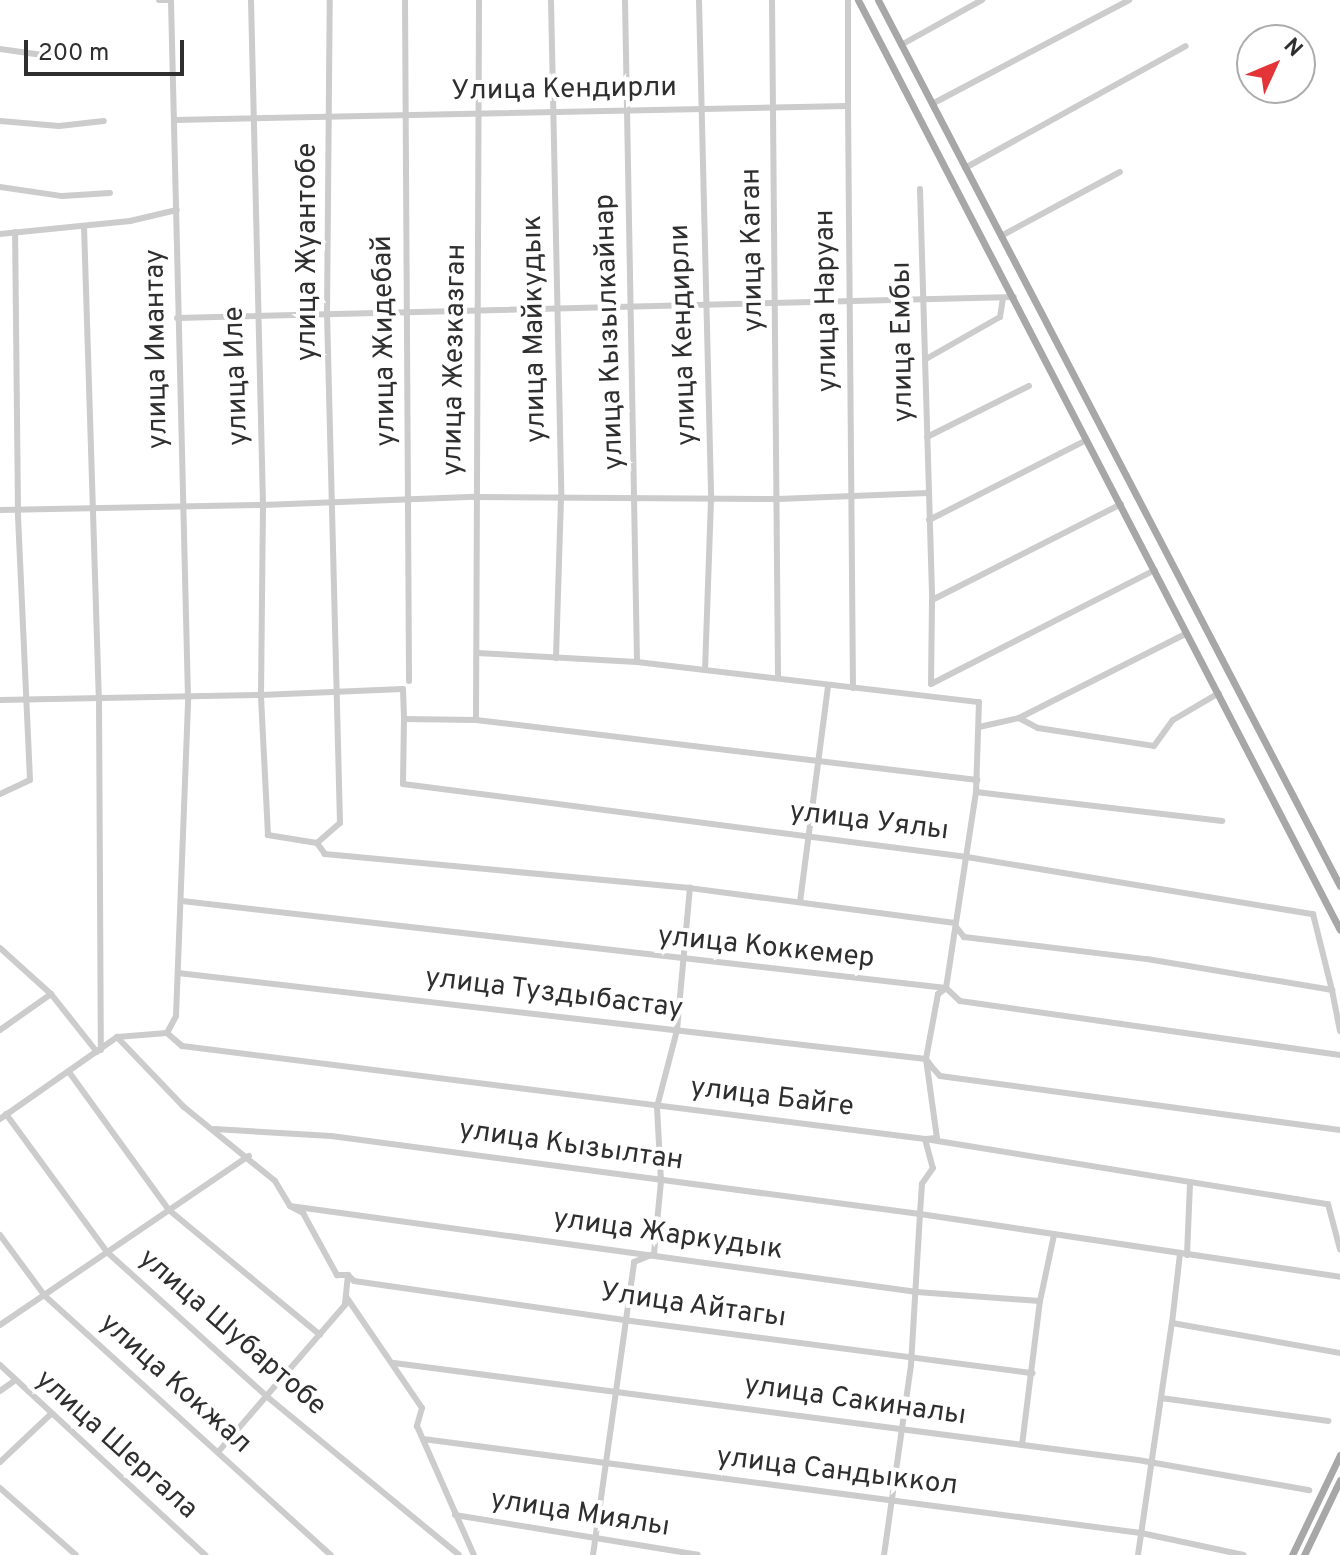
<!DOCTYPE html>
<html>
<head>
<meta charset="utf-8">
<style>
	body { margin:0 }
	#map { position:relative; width:1340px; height:1555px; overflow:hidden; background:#fff; font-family:Overpass,sans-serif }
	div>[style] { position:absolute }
	.minor>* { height:6px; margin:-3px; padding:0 3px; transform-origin:3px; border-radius:3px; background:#ccc }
	.major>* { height:7px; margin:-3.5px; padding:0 3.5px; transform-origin:3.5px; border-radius:3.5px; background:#a7a7a7 }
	span { translate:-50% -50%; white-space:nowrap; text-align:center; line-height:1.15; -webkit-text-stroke:8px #fff; paint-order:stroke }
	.street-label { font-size:28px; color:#2f2f2f }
	.north { position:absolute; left:1236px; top:24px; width:80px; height:80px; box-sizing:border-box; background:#fff; border:2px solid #acacac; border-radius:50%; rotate:46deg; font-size:22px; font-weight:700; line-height:32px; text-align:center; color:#2f2f2f }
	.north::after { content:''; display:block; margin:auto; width:28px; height:36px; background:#e33537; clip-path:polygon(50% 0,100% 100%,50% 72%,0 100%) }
	.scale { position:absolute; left:24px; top:40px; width:160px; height:36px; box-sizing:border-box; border:4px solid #2f2f2f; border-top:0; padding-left:10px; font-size:24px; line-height:28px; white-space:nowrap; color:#2f2f2f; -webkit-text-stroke:6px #fff; paint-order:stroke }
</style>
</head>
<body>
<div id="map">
	<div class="minor">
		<div style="left:159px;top:0;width:12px"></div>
		<div style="left:405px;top:0;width:681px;rotate:89.66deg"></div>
		<div style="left:551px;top:0;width:498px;rotate:88.8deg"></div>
		<div style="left:561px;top:498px;width:160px;rotate:91.8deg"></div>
		<div style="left:625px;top:0;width:662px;rotate:88.96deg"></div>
		<div style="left:699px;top:0;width:499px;rotate:88.6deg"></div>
		<div style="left:711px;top:499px;width:171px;rotate:92deg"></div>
		<div style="left:772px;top:0;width:678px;rotate:89.49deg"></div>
		<div style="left:901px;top:45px;width:93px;rotate:-29.1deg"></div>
		<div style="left:0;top:49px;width:64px;rotate:8.1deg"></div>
		<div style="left:932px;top:104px;width:223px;rotate:-27.8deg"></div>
		<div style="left:848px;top:106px;width:582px;rotate:89.51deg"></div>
		<div style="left:174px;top:120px;width:674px;rotate:-1.19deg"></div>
		<div style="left:848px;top:106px;width:106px;rotate:-90deg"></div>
		<div style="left:0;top:121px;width:59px;rotate:4.8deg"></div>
		<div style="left:59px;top:126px;width:45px;rotate:-6.3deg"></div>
		<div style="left:965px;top:168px;width:252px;rotate:-28.9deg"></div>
		<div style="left:0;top:187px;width:63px;rotate:8.3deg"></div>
		<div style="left:62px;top:196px;width:48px;rotate:-3.6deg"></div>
		<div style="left:920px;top:189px;width:411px;rotate:88.3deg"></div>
		<div style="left:932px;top:600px;width:212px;rotate:-26.9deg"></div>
		<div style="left:84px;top:226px;width:472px;rotate:88.2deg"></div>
		<div style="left:99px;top:698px;width:352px;rotate:89.7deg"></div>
		<div style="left:0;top:234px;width:131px;rotate:-5.7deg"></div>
		<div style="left:130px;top:221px;width:48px;rotate:-13.2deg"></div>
		<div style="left:1001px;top:236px;width:135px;rotate:-28.3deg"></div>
		<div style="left:177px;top:318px;width:837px;rotate:-1.44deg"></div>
		<div style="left:926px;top:359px;width:85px;rotate:-29.6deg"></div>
		<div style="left:1000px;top:317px;width:19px;rotate:-81deg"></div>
		<div style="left:927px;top:437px;width:114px;rotate:-26.6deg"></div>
		<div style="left:0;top:510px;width:263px;rotate:-1.1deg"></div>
		<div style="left:263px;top:505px;width:505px;rotate:-91.36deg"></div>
		<div style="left:929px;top:520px;width:177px;rotate:-26.9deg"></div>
		<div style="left:477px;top:653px;width:160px;rotate:3.2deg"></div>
		<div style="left:637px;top:662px;width:344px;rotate:6.7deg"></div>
		<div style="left:979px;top:702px;width:90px;rotate:91.9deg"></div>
		<div style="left:976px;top:792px;width:198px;rotate:98.7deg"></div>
		<div style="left:946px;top:988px;width:10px;rotate:143deg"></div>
		<div style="left:938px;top:994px;width:66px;rotate:100.5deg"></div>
		<div style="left:926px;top:1059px;width:9px;rotate:54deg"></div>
		<div style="left:931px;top:1066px;width:13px;rotate:48deg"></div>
		<div style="left:940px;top:1076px;width:404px;rotate:7.7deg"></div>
		<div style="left:931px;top:684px;width:251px;rotate:-27deg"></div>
		<div style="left:931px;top:684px;width:84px;rotate:-89.3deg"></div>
		<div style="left:0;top:700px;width:261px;rotate:-1.1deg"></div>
		<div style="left:261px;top:695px;width:190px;rotate:-89.4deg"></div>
		<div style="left:263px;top:505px;width:212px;rotate:-2.2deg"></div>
		<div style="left:475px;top:497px;width:303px;rotate:0.4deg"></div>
		<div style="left:778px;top:499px;width:150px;rotate:-2.3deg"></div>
		<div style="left:1019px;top:718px;width:21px;rotate:28deg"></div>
		<div style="left:1038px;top:728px;width:117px;rotate:8.8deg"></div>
		<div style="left:1154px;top:746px;width:32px;rotate:-54deg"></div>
		<div style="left:1173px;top:720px;width:53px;rotate:-30.4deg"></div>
		<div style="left:404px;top:719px;width:65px;rotate:90.9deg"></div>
		<div style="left:403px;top:784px;width:569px;rotate:7.37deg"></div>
		<div style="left:967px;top:857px;width:351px;rotate:9.4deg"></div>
		<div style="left:1313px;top:914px;width:78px;rotate:76deg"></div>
		<div style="left:476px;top:720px;width:720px;rotate:-89.76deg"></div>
		<div style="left:979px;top:727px;width:41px;rotate:-12.7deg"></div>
		<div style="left:1019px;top:718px;width:188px;rotate:-26.8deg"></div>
		<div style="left:976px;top:792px;width:248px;rotate:6.7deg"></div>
		<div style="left:0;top:794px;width:33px;rotate:-25deg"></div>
		<div style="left:30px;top:780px;width:269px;rotate:-92.6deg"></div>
		<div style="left:18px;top:511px;width:279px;rotate:-90.6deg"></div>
		<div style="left:317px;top:843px;width:30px;rotate:-41deg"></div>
		<div style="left:340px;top:823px;width:509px;rotate:-91.46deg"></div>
		<div style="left:327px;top:314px;width:314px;rotate:-89.5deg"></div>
		<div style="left:182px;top:901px;width:769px;rotate:6.5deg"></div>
		<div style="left:946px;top:988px;width:19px;rotate:43deg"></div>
		<div style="left:960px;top:1001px;width:384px;rotate:8.1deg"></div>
		<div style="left:800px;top:902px;width:219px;rotate:-82.6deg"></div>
		<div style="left:955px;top:923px;width:267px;rotate:-172.5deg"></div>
		<div style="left:690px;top:888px;width:367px;rotate:-174.7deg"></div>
		<div style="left:325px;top:854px;width:14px;rotate:-126deg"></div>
		<div style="left:317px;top:843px;width:50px;rotate:-170.7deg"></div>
		<div style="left:268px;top:835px;width:140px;rotate:-92.9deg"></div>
		<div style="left:261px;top:695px;width:142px;rotate:-2.4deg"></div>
		<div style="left:403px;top:689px;width:30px;rotate:88deg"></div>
		<div style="left:404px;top:719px;width:72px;rotate:0.8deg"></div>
		<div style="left:476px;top:720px;width:505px;rotate:6.83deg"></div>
		<div style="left:956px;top:927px;width:13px;rotate:51deg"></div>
		<div style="left:964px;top:937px;width:184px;rotate:6.9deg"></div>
		<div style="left:1147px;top:959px;width:188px;rotate:9.5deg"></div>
		<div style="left:1332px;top:990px;width:42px;rotate:79deg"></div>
		<div style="left:0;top:948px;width:69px;rotate:42deg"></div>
		<div style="left:178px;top:973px;width:753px;rotate:6.56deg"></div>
		<div style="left:926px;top:1059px;width:80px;rotate:82.1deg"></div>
		<div style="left:937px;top:1138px;width:12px;rotate:175deg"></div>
		<div style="left:925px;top:1139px;width:30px;rotate:75deg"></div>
		<div style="left:933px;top:1168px;width:19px;rotate:125deg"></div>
		<div style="left:922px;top:1184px;width:30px;rotate:94deg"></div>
		<div style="left:920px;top:1214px;width:594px;rotate:-172.46deg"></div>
		<div style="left:331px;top:1136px;width:117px;rotate:-176.6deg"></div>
		<div style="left:0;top:1030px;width:62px;rotate:-35.2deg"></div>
		<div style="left:51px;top:994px;width:74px;rotate:51.6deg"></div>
		<div style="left:167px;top:1033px;width:20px;rotate:41deg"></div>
		<div style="left:182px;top:1046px;width:749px;rotate:7.13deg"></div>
		<div style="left:925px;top:1139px;width:408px;rotate:9.2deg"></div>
		<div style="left:1328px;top:1204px;width:47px;rotate:75.1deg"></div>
		<div style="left:167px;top:1033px;width:19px;rotate:-62deg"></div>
		<div style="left:176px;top:1016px;width:319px;rotate:-87.8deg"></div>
		<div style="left:188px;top:697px;width:697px;rotate:-91.4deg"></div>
		<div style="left:117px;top:1037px;width:97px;rotate:46.3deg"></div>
		<div style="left:184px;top:1107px;width:117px;rotate:39.1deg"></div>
		<div style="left:275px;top:1181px;width:29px;rotate:59deg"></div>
		<div style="left:290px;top:1206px;width:15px;rotate:28deg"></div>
		<div style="left:303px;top:1213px;width:71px;rotate:61.3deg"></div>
		<div style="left:337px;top:1275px;width:11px"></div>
		<div style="left:348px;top:1275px;width:30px;rotate:96deg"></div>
		<div style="left:345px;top:1305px;width:194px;rotate:130.8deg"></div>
		<div style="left:69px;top:1072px;width:170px;rotate:54.1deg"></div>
		<div style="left:169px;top:1210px;width:196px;rotate:39.6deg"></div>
		<div style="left:6px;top:1114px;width:171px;rotate:53.8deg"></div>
		<div style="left:107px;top:1252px;width:213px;rotate:42.1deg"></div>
		<div style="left:265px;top:1395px;width:251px;rotate:39.5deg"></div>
		<div style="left:0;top:1119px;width:143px;rotate:-35deg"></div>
		<div style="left:117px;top:1037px;width:50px;rotate:-4.6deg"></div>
		<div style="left:290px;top:1206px;width:633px;rotate:7.81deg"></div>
		<div style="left:917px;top:1292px;width:123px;rotate:4.2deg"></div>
		<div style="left:0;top:1235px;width:76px;rotate:53.6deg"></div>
		<div style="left:45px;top:1296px;width:386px;rotate:42.2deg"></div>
		<div style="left:1187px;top:1255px;width:73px;rotate:-87.6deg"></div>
		<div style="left:348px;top:1275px;width:8px;rotate:45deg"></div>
		<div style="left:354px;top:1281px;width:280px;rotate:8.2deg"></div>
		<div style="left:631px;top:1321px;width:405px;rotate:7.4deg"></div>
		<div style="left:347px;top:1298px;width:133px;rotate:55.7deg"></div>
		<div style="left:422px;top:1408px;width:19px;rotate:106deg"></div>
		<div style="left:417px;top:1426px;width:141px;rotate:66.2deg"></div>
		<div style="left:1172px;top:1323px;width:69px;rotate:-83.4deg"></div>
		<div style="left:0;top:1325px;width:301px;rotate:-34.2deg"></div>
		<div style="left:394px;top:1363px;width:750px;rotate:7.43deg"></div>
		<div style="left:1138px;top:1460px;width:174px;rotate:10deg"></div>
		<div style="left:0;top:1365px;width:280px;rotate:42.8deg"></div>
		<div style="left:0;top:1391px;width:16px;rotate:-35deg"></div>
		<div style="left:1161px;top:1398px;width:169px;rotate:7.8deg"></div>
		<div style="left:423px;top:1439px;width:724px;rotate:7.46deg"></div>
		<div style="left:1141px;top:1533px;width:105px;rotate:12.1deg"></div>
		<div style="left:1022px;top:1445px;width:145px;rotate:-82.9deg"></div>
		<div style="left:1040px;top:1301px;width:67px;rotate:-78deg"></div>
		<div style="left:0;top:1462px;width:70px;rotate:-43.3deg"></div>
		<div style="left:0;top:1488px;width:101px;rotate:41.4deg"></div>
		<div style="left:455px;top:1515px;width:246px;rotate:9.3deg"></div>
		<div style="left:593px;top:1555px;width:296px;rotate:-82deg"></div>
		<div style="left:634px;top:1262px;width:22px;rotate:-22deg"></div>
		<div style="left:654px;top:1254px;width:73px;rotate:-84.5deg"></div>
		<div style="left:661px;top:1181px;width:74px;rotate:-93.1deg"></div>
		<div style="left:657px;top:1107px;width:80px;rotate:-75.4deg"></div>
		<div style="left:677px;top:1030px;width:143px;rotate:-84.8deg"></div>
		<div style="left:884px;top:1555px;width:192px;rotate:-81.9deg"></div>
		<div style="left:911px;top:1365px;width:151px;rotate:-86.6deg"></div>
		<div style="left:920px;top:1214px;width:425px;rotate:8.5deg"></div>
		<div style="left:1138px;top:1555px;width:234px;rotate:-81.7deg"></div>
		<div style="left:1172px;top:1323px;width:171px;rotate:10.1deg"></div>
	</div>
	<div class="major">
		<div style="left:858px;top:0;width:1047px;rotate:62.6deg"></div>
		<div style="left:878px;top:0;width:999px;rotate:62.46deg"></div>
		<div style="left:1292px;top:1555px;width:111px;rotate:-64.4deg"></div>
		<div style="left:1304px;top:1555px;width:83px;rotate:-64.4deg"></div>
	</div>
	<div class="street-label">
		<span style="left:564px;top:90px;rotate:-1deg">Улица Кендирли</span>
		<span style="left:753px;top:250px;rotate:-91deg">улица Каган</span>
		<span style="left:308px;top:252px;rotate:-90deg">улица Жуантобе</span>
		<span style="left:827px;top:301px;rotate:-91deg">улица Наруан</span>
		<span style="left:535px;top:329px;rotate:-91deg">улица Майкудык</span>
		<span style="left:610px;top:332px;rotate:-92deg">улица Кызылкайнар</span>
		<span style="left:684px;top:335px;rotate:-92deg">улица Кендирли</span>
		<span style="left:385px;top:341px;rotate:-91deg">улица Жидебай</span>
		<span style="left:903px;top:342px;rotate:-91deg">улица Ембы</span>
		<span style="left:157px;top:349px;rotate:-91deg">улица Имантау</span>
		<span style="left:455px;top:360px;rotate:-89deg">улица Жезказган</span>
		<span style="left:237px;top:376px;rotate:-92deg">улица Иле</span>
		<span style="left:869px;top:822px;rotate:7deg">улица Уялы</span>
		<span style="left:766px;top:948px;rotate:6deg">улица Коккемер</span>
		<span style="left:554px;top:994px;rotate:7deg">улица Туздыбастау</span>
		<span style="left:772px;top:1098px;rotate:7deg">улица Байге</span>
		<span style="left:571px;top:1146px;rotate:8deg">улица Кызылтан</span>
		<span style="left:668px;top:1235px;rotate:8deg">улица Жаркудык</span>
		<span style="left:693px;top:1306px;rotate:8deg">Улица Айтагы</span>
		<span style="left:232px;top:1333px;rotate:41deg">улица Шубартобе</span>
		<span style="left:175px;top:1384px;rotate:42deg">улица Кокжал</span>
		<span style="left:855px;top:1401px;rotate:8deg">улица Сакиналы</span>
		<span style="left:116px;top:1445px;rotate:42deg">улица Шергала</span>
		<span style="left:837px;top:1472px;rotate:7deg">улица Сандыккол</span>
		<span style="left:580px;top:1514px;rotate:9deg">улица Миялы</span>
	</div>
	<div class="north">N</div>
	<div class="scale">200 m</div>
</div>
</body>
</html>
